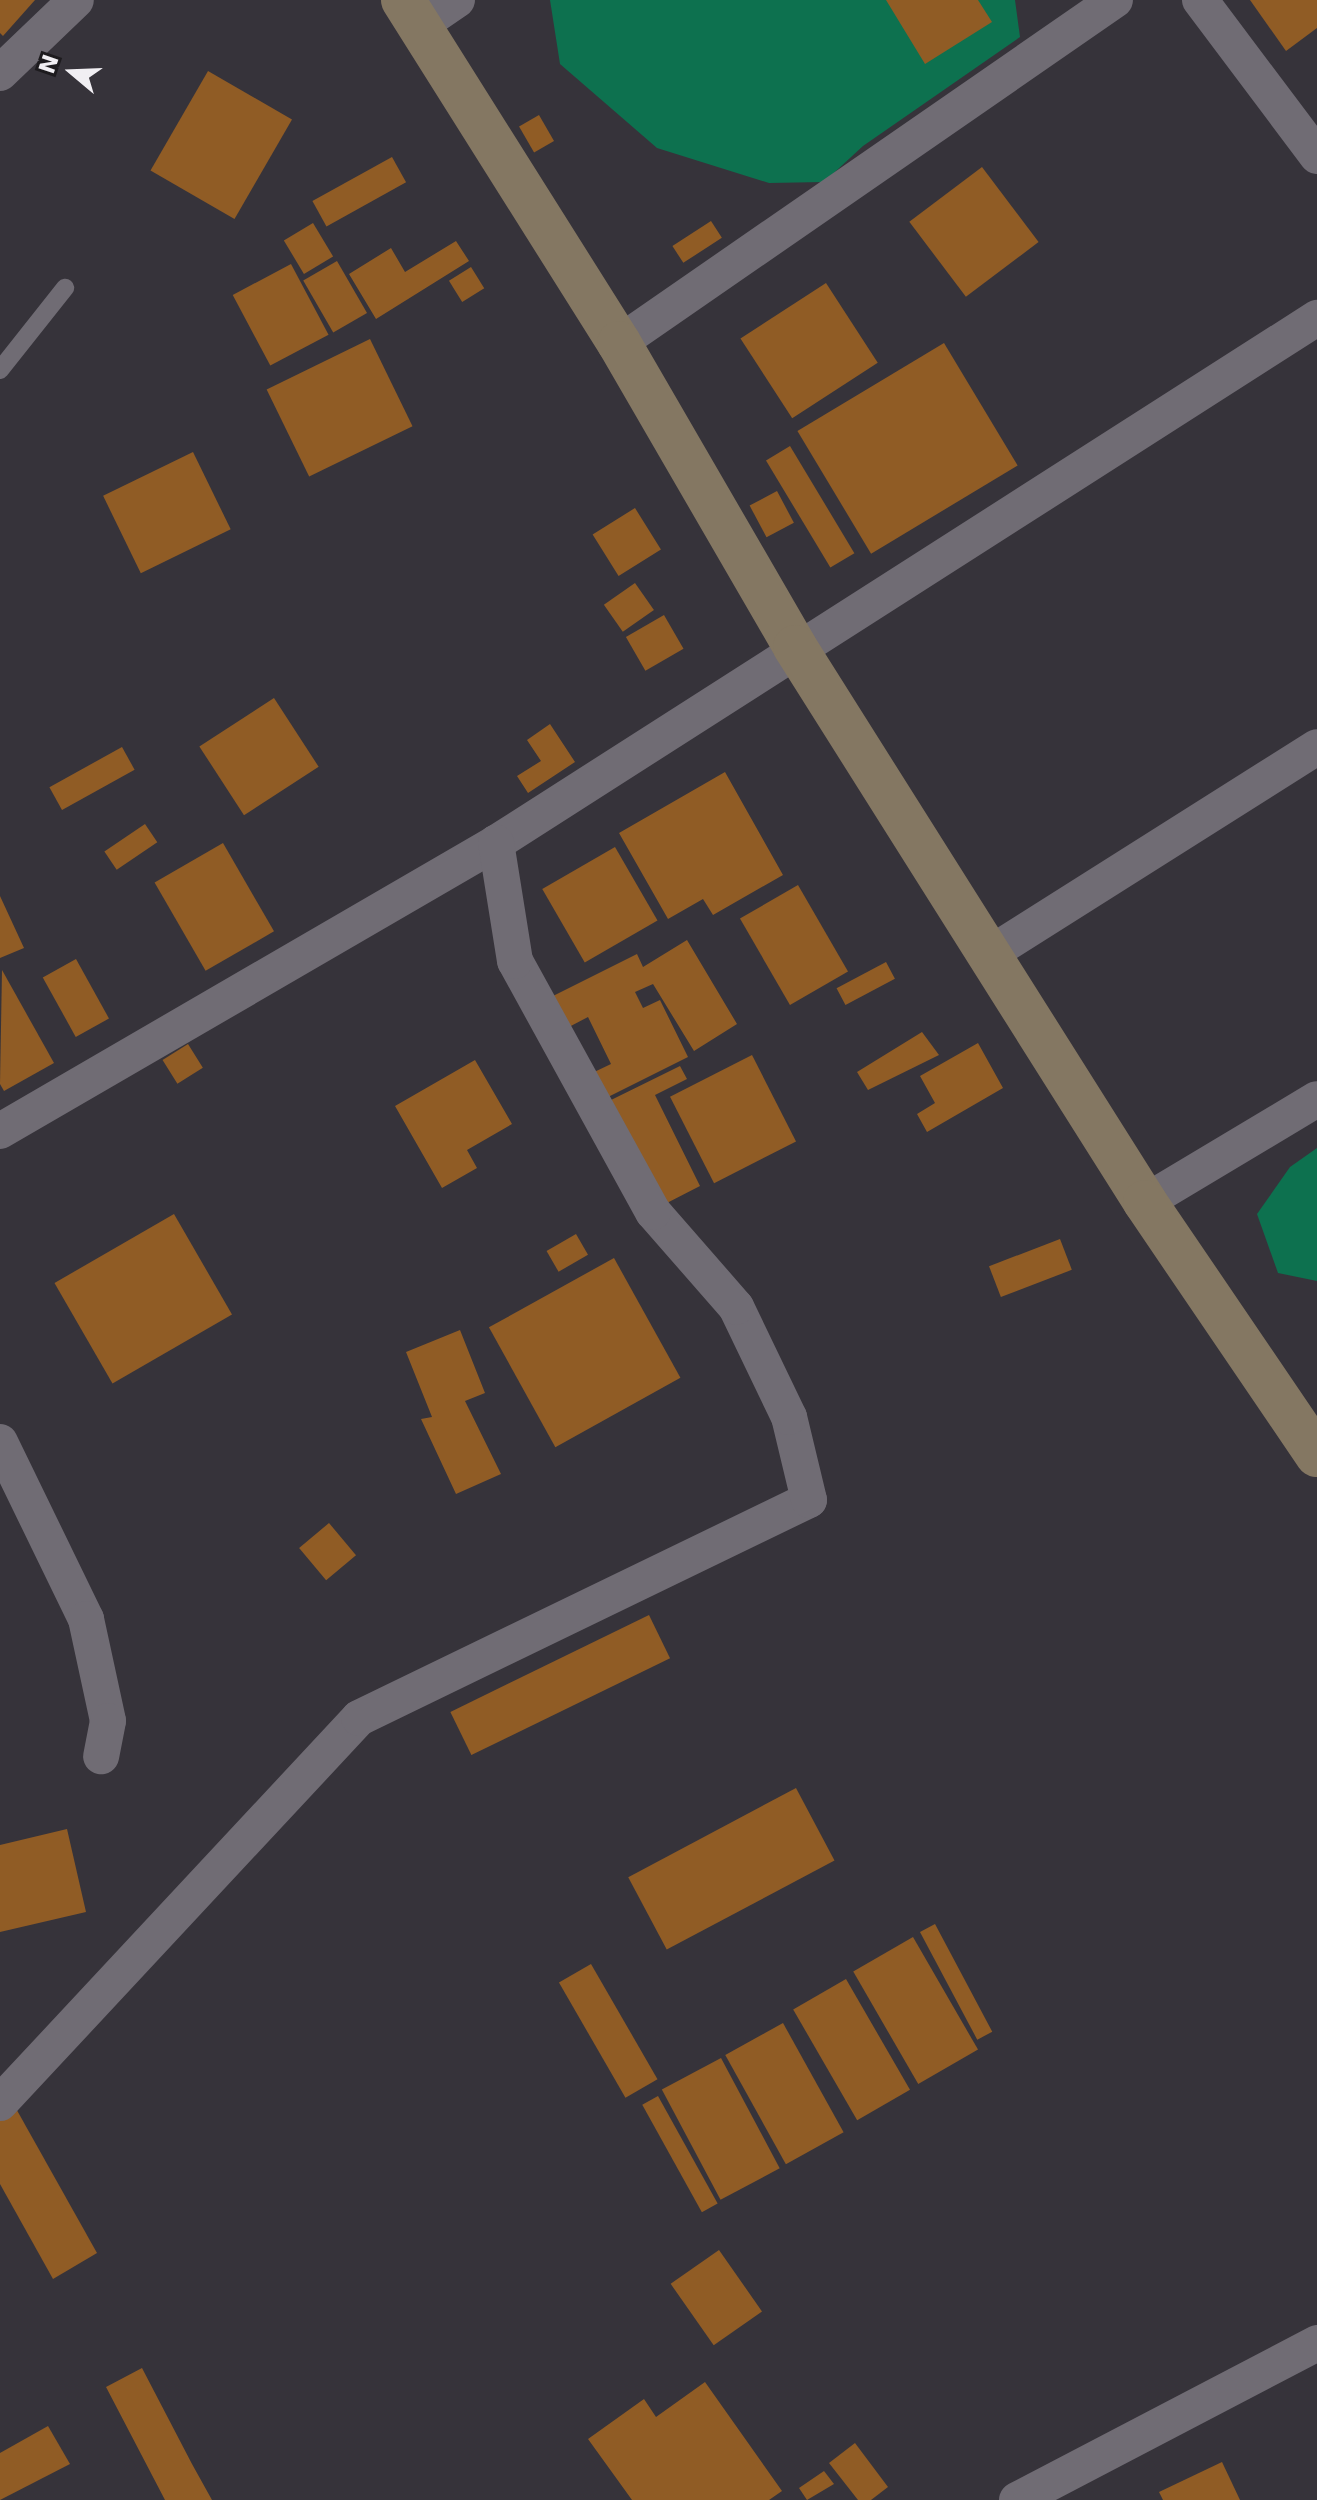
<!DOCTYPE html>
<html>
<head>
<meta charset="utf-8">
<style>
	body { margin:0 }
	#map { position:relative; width:1317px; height:2500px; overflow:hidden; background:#36333a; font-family:"DejaVu Sans",sans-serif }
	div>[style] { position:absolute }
	.green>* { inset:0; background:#0d714f }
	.building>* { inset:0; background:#905c25; transform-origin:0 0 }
	.lane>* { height:18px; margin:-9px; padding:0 9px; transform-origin:9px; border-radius:9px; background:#706c74 }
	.street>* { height:36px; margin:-18px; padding:0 18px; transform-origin:18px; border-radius:18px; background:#706c74 }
	.secondary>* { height:44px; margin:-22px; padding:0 22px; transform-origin:22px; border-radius:22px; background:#847762 }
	span { translate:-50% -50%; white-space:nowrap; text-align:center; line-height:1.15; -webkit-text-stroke:7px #1d1b1e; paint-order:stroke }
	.north { position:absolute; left:32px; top:32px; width:80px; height:80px; -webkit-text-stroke:6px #1d1b1e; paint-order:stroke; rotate:289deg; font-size:22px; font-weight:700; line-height:32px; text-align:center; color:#f1eff3 }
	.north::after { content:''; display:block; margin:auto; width:28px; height:36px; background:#f1eff3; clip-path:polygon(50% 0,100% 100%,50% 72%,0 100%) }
</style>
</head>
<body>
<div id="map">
	<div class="green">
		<div style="clip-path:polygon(550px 0,1015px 0,1020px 37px,863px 146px,824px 182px,769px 183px,657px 148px,560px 64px)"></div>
		<div style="clip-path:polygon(1317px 1148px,1317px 1281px,1278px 1273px,1257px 1214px,1290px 1167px)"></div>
	</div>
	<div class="building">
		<div style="clip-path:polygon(0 0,35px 0,3px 36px,0 33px)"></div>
		<div style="clip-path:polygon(886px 0,978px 0,992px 22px,925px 64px)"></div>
		<div style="clip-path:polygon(1250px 0,1317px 0,1317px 28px,1286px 51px)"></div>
		<div style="left:208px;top:71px;width:97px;height:115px;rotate:30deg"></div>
		<div style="left:539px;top:115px;width:30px;height:23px;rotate:60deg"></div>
		<div style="left:392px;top:157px;width:29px;height:91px;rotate:61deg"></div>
		<div style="left:982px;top:167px;width:94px;height:91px;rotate:53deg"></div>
		<div style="left:711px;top:221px;width:20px;height:46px;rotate:57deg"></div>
		<div style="left:313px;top:223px;width:39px;height:34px;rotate:59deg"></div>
		<div style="clip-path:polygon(456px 241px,469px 261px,376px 319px,349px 274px,391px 248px,405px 272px)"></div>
		<div style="left:337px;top:261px;width:60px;height:39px;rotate:60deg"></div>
		<div style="left:291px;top:264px;width:80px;height:66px;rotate:62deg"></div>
		<div style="left:471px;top:267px;width:25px;height:26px;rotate:58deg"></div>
		<div style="left:826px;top:283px;width:95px;height:102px;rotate:57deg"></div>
		<div style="left:370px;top:339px;width:97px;height:115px;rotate:64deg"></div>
		<div style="left:944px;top:343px;width:143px;height:171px;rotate:59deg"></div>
		<div style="left:790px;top:446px;width:125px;height:28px;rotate:59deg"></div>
		<div style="left:193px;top:452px;width:86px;height:100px;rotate:64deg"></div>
		<div style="left:777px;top:491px;width:36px;height:31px;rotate:62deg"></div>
		<div style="left:635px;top:508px;width:49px;height:50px;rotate:58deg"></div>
		<div style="left:635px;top:583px;width:33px;height:38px;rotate:55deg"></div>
		<div style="left:664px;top:615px;width:39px;height:44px;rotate:60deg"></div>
		<div style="left:274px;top:698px;width:82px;height:89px;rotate:57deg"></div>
		<div style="clip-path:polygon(550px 724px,575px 762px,528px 793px,517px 776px,541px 761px,527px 740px)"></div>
		<div style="left:122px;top:747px;width:26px;height:83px;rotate:61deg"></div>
		<div style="clip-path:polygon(725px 772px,783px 875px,713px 915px,703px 899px,668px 919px,619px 833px)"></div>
		<div style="left:145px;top:824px;width:22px;height:49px;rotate:56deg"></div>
		<div style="left:223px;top:843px;width:102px;height:79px;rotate:60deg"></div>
		<div style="left:615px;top:847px;width:85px;height:84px;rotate:60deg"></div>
		<div style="left:798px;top:885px;width:100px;height:67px;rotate:60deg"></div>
		<div style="clip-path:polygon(0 896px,24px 948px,0 958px)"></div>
		<div style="clip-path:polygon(687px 940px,737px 1024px,694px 1051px,653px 984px,635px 992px,643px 1008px,660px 1000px,688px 1057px,602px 1100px,590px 1074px,611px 1064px,588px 1017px,567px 1028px,551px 997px,637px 954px,643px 967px)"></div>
		<div style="left:76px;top:959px;width:68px;height:38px;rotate:61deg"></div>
		<div style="left:886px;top:962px;width:19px;height:56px;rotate:62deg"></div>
		<div style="clip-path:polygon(2px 970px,54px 1063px,4px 1091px,0 1084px)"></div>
		<div style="clip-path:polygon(922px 1032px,939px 1055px,868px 1090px,857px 1072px)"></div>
		<div style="clip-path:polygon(978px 1043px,1003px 1088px,927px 1132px,917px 1114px,935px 1103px,920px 1076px)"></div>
		<div style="left:188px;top:1044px;width:28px;height:30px;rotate:58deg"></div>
		<div style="left:752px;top:1055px;width:97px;height:92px;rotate:63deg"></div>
		<div style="clip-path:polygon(475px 1060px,512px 1124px,467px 1150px,477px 1168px,442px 1188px,395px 1106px)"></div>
		<div style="clip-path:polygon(680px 1066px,687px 1079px,655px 1095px,700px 1186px,663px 1205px,611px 1100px)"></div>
		<div style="left:174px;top:1214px;width:116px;height:138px;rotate:60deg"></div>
		<div style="left:576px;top:1234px;width:24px;height:34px;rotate:60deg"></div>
		<div style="left:1060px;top:1239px;width:33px;height:76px;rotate:69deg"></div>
		<div style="left:614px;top:1258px;width:137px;height:143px;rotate:61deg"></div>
		<div style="clip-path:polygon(460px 1330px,485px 1393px,465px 1401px,501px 1474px,456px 1494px,421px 1419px,432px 1417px,406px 1352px)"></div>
		<div style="left:329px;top:1523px;width:42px;height:39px;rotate:50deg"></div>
		<div style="left:649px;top:1615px;width:48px;height:221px;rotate:64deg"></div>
		<div style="left:796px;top:1788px;width:82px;height:190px;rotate:62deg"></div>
		<div style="clip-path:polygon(67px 1829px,86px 1912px,0 1932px,0 1845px)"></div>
		<div style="left:935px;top:1924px;width:122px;height:17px;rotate:62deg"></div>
		<div style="left:913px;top:1937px;width:130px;height:69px;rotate:60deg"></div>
		<div style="left:591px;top:1964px;width:133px;height:37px;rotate:60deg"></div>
		<div style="left:846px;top:1979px;width:128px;height:61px;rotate:60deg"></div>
		<div style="left:783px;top:2023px;width:125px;height:66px;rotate:61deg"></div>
		<div style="left:721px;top:2058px;width:125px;height:67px;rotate:62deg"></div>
		<div style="left:658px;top:2096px;width:123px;height:18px;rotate:61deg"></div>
		<div style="clip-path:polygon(14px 2105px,97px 2253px,53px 2279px,0 2184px,0 2113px)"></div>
		<div style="left:719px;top:2250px;width:75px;height:59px;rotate:55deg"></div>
		<div style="clip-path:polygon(142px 2368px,192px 2464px,212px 2500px,165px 2500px,106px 2387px)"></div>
		<div style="clip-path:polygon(705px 2382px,782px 2491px,769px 2500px,632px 2500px,588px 2439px,644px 2399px,656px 2417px)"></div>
		<div style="clip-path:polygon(48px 2426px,70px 2464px,0 2500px,0 2453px)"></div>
		<div style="clip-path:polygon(855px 2443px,888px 2487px,871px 2500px,858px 2500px,829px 2463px)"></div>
		<div style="clip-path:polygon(1222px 2462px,1240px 2500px,1163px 2500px,1159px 2492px)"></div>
		<div style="clip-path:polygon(824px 2471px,834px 2484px,807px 2500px,799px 2488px)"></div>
	</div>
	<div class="lane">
		<div style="left:0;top:370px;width:105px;rotate:-51.6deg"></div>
	</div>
	<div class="street">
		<div style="left:1200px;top:0;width:195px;rotate:53.1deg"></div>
		<div style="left:419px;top:26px;width:46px;rotate:-34.4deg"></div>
		<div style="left:0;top:73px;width:105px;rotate:-43.8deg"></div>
		<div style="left:619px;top:343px;width:603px;rotate:-34.67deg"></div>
		<div style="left:988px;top:955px;width:389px;rotate:-32.3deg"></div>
		<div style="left:0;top:1131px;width:574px;rotate:-30.14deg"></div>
		<div style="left:496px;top:843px;width:975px;rotate:-32.6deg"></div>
		<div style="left:1145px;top:1202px;width:200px;rotate:-30.9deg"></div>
		<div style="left:0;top:1442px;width:197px;rotate:64.1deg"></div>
		<div style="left:86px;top:1619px;width:104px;rotate:77.8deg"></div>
		<div style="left:108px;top:1721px;width:36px;rotate:101deg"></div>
		<div style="left:0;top:2103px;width:526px;rotate:-47deg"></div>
		<div style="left:359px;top:1718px;width:500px;rotate:-25.85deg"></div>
		<div style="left:809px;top:1500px;width:85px;rotate:-103.5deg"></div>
		<div style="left:789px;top:1417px;width:122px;rotate:-115.7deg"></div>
		<div style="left:736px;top:1307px;width:126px;rotate:-131.1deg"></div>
		<div style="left:653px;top:1212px;width:286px;rotate:-118.8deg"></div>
		<div style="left:515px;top:961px;width:120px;rotate:-99.1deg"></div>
		<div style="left:1017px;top:2500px;width:339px;rotate:-27.6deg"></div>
	</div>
	<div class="secondary">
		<div style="left:403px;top:0;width:405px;rotate:57.8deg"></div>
		<div style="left:619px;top:343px;width:351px;rotate:59.9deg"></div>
		<div style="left:795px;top:647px;width:656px;rotate:57.76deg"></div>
		<div style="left:1145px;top:1202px;width:306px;rotate:55.8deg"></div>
	</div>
	<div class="north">N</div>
</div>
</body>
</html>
